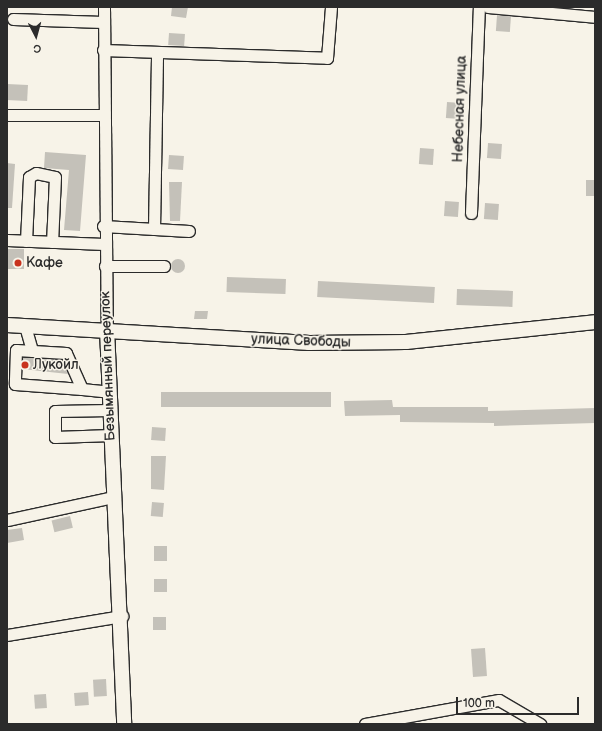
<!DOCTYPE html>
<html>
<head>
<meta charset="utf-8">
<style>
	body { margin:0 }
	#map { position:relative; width:602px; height:731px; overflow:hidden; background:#f7f3e8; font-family:"Balsamiq Sans",sans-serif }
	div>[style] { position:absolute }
	.building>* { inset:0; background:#c4c1b9; transform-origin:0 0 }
	.round { border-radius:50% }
	.roads { filter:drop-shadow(1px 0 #2b2b2b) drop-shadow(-1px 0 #2b2b2b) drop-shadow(0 1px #2b2b2b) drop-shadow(0 -1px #2b2b2b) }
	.minor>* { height:11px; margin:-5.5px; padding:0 5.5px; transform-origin:5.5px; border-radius:5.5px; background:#f7f3e8 }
	.major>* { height:14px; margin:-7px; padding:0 7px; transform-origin:7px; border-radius:7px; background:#f7f3e8 }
	.dots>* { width:11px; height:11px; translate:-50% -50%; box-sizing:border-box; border:2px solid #f7f3e8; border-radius:50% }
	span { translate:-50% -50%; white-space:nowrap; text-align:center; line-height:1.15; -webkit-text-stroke:3px #f7f3e8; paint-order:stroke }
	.street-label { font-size:14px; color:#2b2b2b }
	.poi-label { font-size:14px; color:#2b2b2b }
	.left { translate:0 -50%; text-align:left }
	.frame { position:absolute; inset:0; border:8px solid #2b2b2b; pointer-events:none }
	.north { position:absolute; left:16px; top:16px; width:40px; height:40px; -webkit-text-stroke:3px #f7f3e8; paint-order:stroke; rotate:174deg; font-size:11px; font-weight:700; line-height:16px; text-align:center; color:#2b2b2b }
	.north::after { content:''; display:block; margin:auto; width:14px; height:18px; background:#2b2b2b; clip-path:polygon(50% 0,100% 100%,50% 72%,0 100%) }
	.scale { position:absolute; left:456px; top:697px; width:123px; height:18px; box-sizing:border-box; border:2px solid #2b2b2b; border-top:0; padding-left:5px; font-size:12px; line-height:14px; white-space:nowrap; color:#2b2b2b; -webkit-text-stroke:3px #f7f3e8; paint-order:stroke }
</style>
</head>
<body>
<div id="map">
	<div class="building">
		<div style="clip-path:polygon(172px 7px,188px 7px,186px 18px,171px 16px)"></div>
		<div style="left:497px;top:15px;width:14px;height:16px;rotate:4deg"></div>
		<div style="left:169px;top:33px;width:16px;height:12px;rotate:4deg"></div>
		<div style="left:7px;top:84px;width:21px;height:16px;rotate:3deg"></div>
		<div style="left:447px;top:102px;width:14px;height:16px;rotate:4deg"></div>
		<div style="left:488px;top:143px;width:14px;height:15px;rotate:4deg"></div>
		<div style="left:420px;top:148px;width:14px;height:16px;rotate:4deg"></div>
		<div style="clip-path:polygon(45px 152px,86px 155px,80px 231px,64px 230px,69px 170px,44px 168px)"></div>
		<div style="left:169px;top:155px;width:15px;height:14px;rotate:4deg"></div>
		<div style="clip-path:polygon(7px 163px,15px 164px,12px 208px,7px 208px)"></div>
		<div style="left:586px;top:180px;width:9px;height:16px"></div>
		<div style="clip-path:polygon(169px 182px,182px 182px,180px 221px,170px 221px)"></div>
		<div style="left:445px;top:201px;width:14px;height:15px;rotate:4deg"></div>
		<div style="left:485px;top:203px;width:14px;height:16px;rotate:4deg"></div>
		<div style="left:7px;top:249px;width:17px;height:20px"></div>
		<div class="round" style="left:171px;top:259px;width:14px;height:14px"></div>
		<div style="left:227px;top:277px;width:59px;height:15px;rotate:2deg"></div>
		<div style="left:318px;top:281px;width:117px;height:16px;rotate:3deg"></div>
		<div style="left:457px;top:289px;width:56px;height:16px;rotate:2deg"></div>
		<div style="clip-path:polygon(195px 311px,208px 311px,207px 319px,194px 319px)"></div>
		<div style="clip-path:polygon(23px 357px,61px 360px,68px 374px,22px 369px)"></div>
		<div style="left:161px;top:392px;width:170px;height:15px"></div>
		<div style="clip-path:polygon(392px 400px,393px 407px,488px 407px,488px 411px,595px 408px,595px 423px,494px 426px,494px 423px,400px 422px,400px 415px,345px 416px,344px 401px)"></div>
		<div style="left:152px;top:427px;width:14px;height:13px;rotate:4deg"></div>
		<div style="clip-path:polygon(151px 456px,166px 456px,164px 490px,151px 489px)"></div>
		<div style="left:152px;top:502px;width:12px;height:14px;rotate:5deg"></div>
		<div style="left:70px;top:516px;width:12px;height:19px;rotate:76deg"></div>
		<div style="clip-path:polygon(22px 528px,24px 540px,7px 543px,7px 530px)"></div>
		<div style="left:167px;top:546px;width:15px;height:13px;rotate:90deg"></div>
		<div style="left:154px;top:579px;width:13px;height:13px"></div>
		<div style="left:153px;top:617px;width:13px;height:13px"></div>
		<div style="left:485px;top:648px;width:28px;height:14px;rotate:86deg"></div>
		<div style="left:106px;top:679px;width:17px;height:13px;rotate:87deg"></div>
		<div style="left:88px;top:692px;width:13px;height:14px;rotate:86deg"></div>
		<div style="left:46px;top:694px;width:14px;height:12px;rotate:86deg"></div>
	</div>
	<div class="roads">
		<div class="minor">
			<div style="left:104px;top:7px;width:322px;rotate:89.5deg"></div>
			<div style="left:488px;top:7px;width:107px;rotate:5.3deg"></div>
			<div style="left:13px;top:19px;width:90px;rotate:1.9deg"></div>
			<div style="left:103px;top:50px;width:224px;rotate:2deg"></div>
			<div style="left:327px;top:58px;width:51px;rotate:-85.5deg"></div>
			<div style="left:7px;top:115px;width:96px"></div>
			<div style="left:471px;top:213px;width:206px;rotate:-87.8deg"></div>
			<div style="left:103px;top:226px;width:86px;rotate:3.3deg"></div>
			<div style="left:154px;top:229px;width:176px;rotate:-89deg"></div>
			<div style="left:7px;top:240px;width:97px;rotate:2.4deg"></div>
			<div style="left:26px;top:241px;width:64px;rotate:-87.3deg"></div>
			<div style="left:29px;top:177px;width:8px;rotate:-30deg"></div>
			<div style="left:36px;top:173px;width:19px;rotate:12deg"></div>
			<div style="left:55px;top:177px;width:65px;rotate:92.6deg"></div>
			<div style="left:105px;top:266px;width:59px"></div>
			<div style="left:25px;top:326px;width:26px;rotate:74deg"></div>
			<div style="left:82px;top:389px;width:39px;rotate:-114deg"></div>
			<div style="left:66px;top:353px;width:50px;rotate:-176.6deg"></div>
			<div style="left:16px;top:350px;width:34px;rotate:92deg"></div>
			<div style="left:15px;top:384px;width:67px;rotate:4.3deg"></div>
			<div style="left:82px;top:389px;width:27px;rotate:6deg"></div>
			<div style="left:110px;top:410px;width:55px;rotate:179deg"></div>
			<div style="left:55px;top:411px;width:26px;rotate:90deg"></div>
			<div style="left:55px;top:437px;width:56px;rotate:-2deg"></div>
			<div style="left:7px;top:520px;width:108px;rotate:-12.2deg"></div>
			<div style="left:7px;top:635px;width:117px;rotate:-9.4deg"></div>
			<div style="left:365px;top:724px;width:136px;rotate:-10.2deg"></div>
			<div style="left:499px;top:700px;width:48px;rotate:30.3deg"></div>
		</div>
		<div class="major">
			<div style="left:7px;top:325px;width:303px;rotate:3.4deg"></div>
			<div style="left:309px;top:343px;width:97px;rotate:-0.6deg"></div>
			<div style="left:406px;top:342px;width:190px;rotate:-6deg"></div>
			<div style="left:107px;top:329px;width:395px;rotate:87.5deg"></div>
		</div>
	</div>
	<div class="dots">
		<div style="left:18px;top:263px;background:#c8321e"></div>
		<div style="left:25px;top:365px;background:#c8321e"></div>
	</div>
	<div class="street-label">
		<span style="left:460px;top:109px;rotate:-88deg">Небесная улица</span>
		<span style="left:301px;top:341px;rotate:2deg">улица Свободы</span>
		<span style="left:108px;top:366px;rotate:-92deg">Безымянный переулок</span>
	</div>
	<div class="poi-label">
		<span class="left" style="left:26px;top:263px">Кафе</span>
		<span class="left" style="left:33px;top:365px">Лукойл</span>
	</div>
	<div class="frame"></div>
	<div class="north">С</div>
	<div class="scale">100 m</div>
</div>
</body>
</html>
